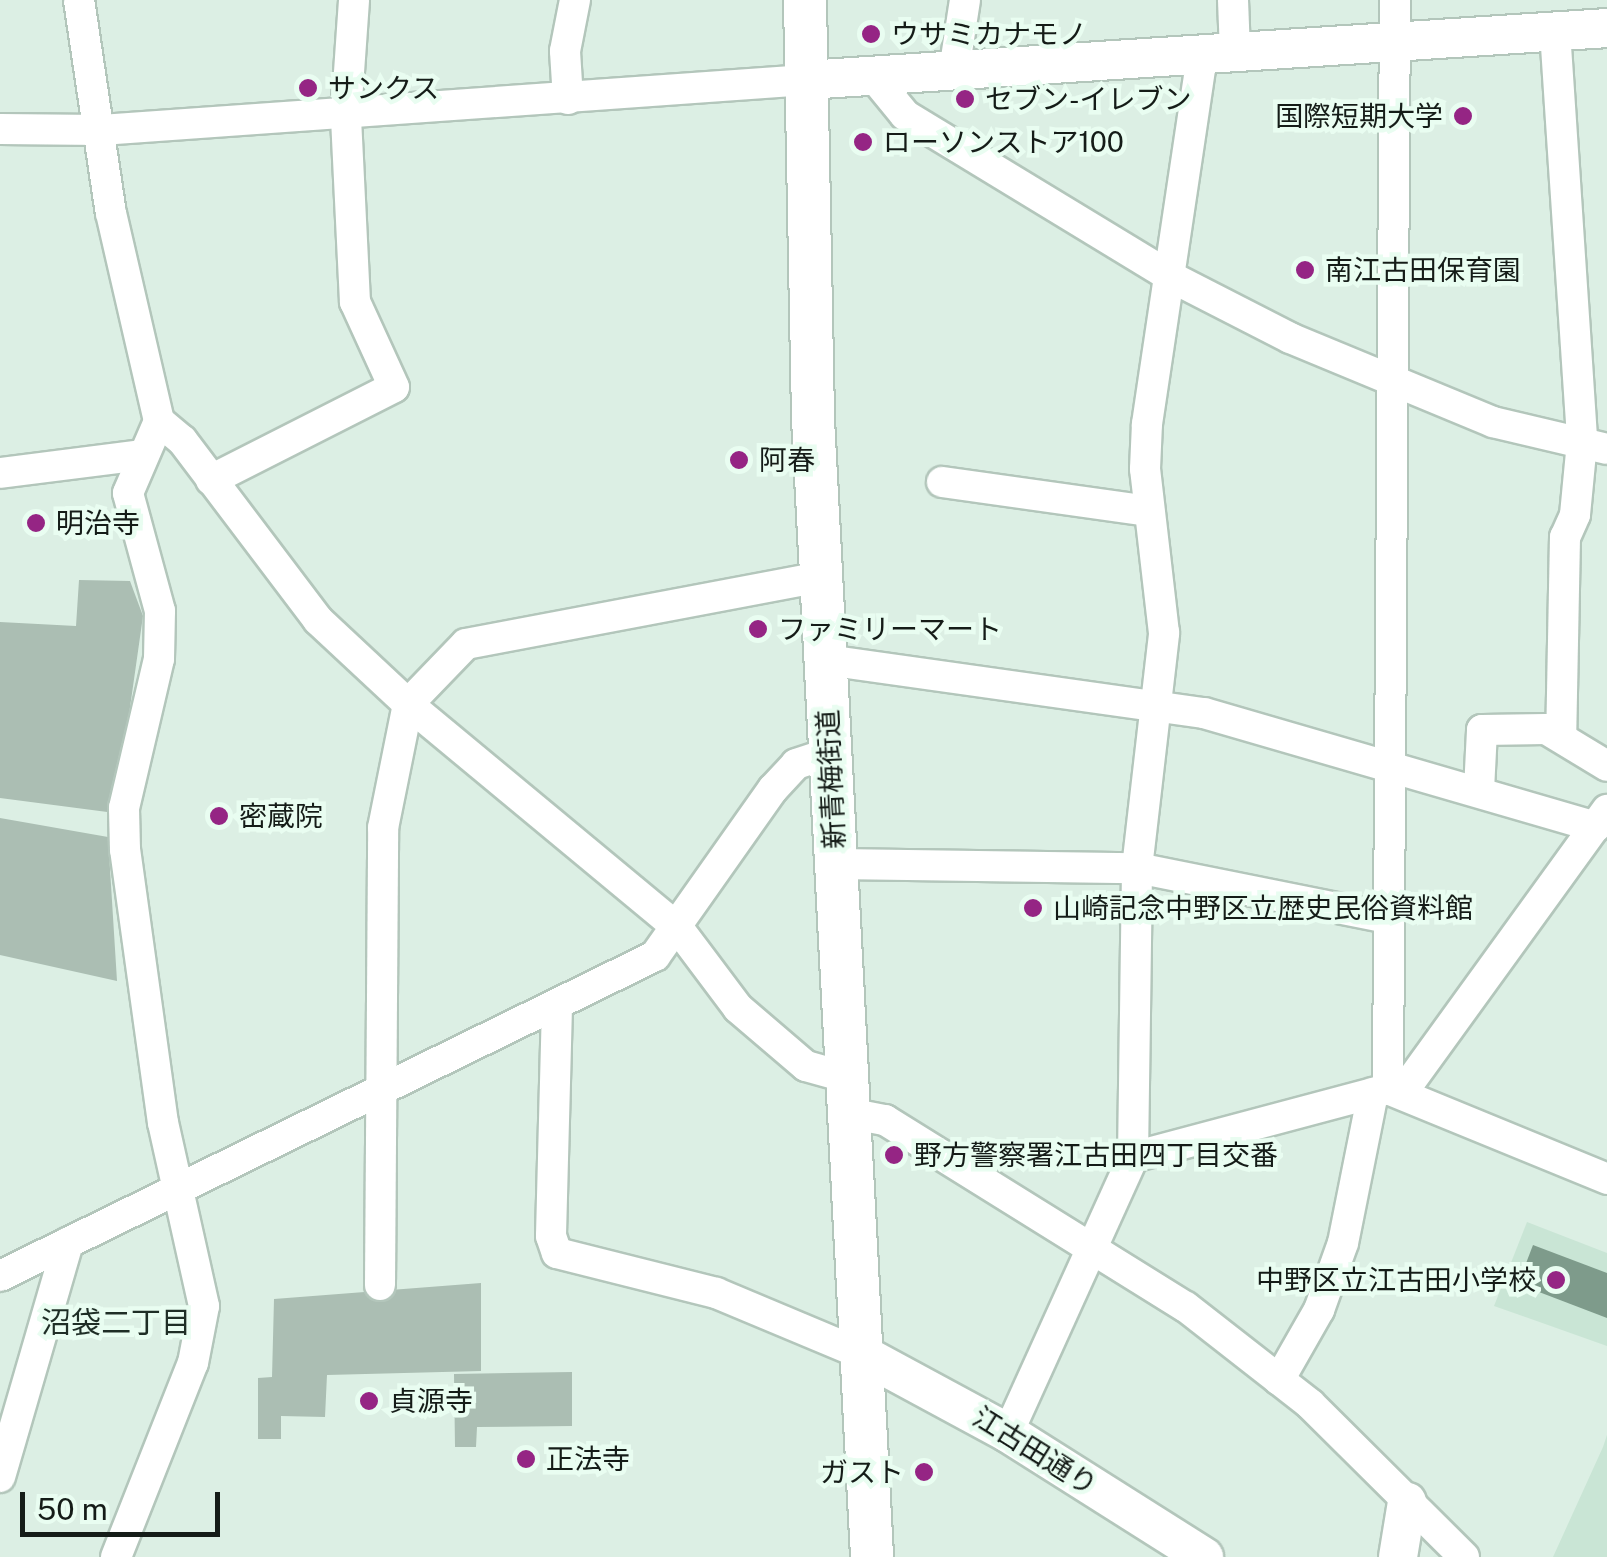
<!DOCTYPE html>
<html>
<head>
<meta charset="utf-8">
<style>
	body { margin:0 }
	#map { position:relative; width:1607px; height:1557px; overflow:hidden; background:#dcefe4; font-family:"Public Sans","Noto Sans JP",sans-serif }
	div>[style] { position:absolute }
	.built>* { inset:0; background:#c9e5d5 }
	.green>* { inset:0; background:#abbeb3 }
	.water>* { inset:0; background:#7e9b8b }
	.roads { filter:drop-shadow(2px 0 #b3c6bb) drop-shadow(-2px 0 #b3c6bb) drop-shadow(0 2px #b3c6bb) drop-shadow(0 -2px #b3c6bb) }
	.minor>* { height:30px; margin:-15px; padding:0 15px; transform-origin:15px; border-radius:15px; background:#fff }
	.tertiary>* { height:38px; margin:-19px; padding:0 19px; transform-origin:19px; border-radius:19px; background:#fff }
	.secondary>* { height:42px; margin:-21px; padding:0 21px; transform-origin:21px; border-radius:21px; background:#fff }
	.dots>* { width:28px; height:28px; translate:-50% -50%; box-sizing:border-box; border:5px solid #e9fdf1; border-radius:50% }
	span { translate:-50% -50%; white-space:nowrap; text-align:center; line-height:1.15; -webkit-text-stroke:9px #e9fdf1; paint-order:stroke }
	.poi-label { font-size:28px; color:#151c18 }
	.left { translate:0 -50%; text-align:left }
	.right { translate:-100% -50%; text-align:right }
	.street-label { font-size:28px; color:#151c18 }
	.neighbourhood-label { font-size:30px; color:#1f2e26 }
	.scale { position:absolute; left:20px; top:1492px; width:200px; height:45px; box-sizing:border-box; border:5px solid #151c18; border-top:0; padding-left:12px; font-size:30px; line-height:35px; white-space:nowrap; color:#151c18; -webkit-text-stroke:8px #e9fdf1; paint-order:stroke }
</style>
</head>
<body>
<div id="map">
	<div class="built">
		<div style="clip-path:polygon(1527px 1222px,1607px 1253px,1607px 1346px,1494px 1306px)"></div>
		<div style="clip-path:polygon(1607px 1435px,1607px 1557px,1553px 1557px,1603px 1447px)"></div>
	</div>
	<div class="green">
		<div style="clip-path:polygon(79px 580px,130px 581px,143px 616px,115px 813px,0 798px,0 622px,76px 626px)"></div>
		<div style="clip-path:polygon(0 818px,108px 837px,117px 981px,0 955px)"></div>
		<div style="clip-path:polygon(481px 1283px,481px 1371px,327px 1375px,325px 1417px,281px 1416px,281px 1439px,258px 1439px,258px 1378px,272px 1377px,274px 1299px)"></div>
		<div style="clip-path:polygon(572px 1372px,572px 1426px,477px 1427px,476px 1447px,455px 1447px,454px 1374px)"></div>
	</div>
	<div class="water">
		<div style="clip-path:polygon(1533px 1245px,1607px 1273px,1607px 1318px,1518px 1284px)"></div>
	</div>
	<div class="roads">
		<div class="minor">
			<div style="left:79px;top:0;width:215px;rotate:81.5deg"></div>
			<div style="left:111px;top:213px;width:213px;rotate:77deg"></div>
			<div style="left:159px;top:421px;width:30px;rotate:40deg"></div>
			<div style="left:182px;top:440px;width:226px;rotate:52.9deg"></div>
			<div style="left:318px;top:620px;width:123px;rotate:43deg"></div>
			<div style="left:408px;top:704px;width:351px;rotate:39.7deg"></div>
			<div style="left:678px;top:928px;width:100px;rotate:53.1deg"></div>
			<div style="left:738px;top:1008px;width:89px;rotate:40.5deg"></div>
			<div style="left:806px;top:1066px;width:41px;rotate:15.8deg"></div>
			<div style="left:1233px;top:0;width:53px;rotate:87.8deg"></div>
			<div style="left:1395px;top:0;width:1089px;rotate:90.37deg"></div>
			<div style="left:1388px;top:1089px;width:23px;rotate:-18deg"></div>
			<div style="left:1410px;top:1082px;width:336px;rotate:-54.1deg"></div>
			<div style="left:1555px;top:31px;width:412px;rotate:86.2deg"></div>
			<div style="left:1582px;top:442px;width:73px;rotate:95.5deg"></div>
			<div style="left:1575px;top:515px;width:24px;rotate:114deg"></div>
			<div style="left:1565px;top:537px;width:200px;rotate:91.1deg"></div>
			<div style="left:954px;top:71px;width:72px;rotate:-81.2deg"></div>
			<div style="left:873px;top:76px;width:50px;rotate:50.6deg"></div>
			<div style="left:905px;top:115px;width:311px;rotate:31.3deg"></div>
			<div style="left:1171px;top:277px;width:134px;rotate:27.1deg"></div>
			<div style="left:1290px;top:338px;width:220px;rotate:22.5deg"></div>
			<div style="left:1493px;top:422px;width:117px;rotate:13.3deg"></div>
			<div style="left:568px;top:99px;width:48px;rotate:-93.6deg"></div>
			<div style="left:565px;top:51px;width:52px;rotate:-78.9deg"></div>
			<div style="left:0;top:129px;width:101px;rotate:0.6deg"></div>
			<div style="left:101px;top:130px;width:707px;rotate:-4.06deg"></div>
			<div style="left:0;top:473px;width:143px;rotate:-7.2deg"></div>
			<div style="left:211px;top:480px;width:205px;rotate:-26.9deg"></div>
			<div style="left:394px;top:387px;width:94px;rotate:-114.6deg"></div>
			<div style="left:355px;top:302px;width:187px;rotate:-92.8deg"></div>
			<div style="left:346px;top:115px;width:115px;rotate:-86deg"></div>
			<div style="left:942px;top:482px;width:209px;rotate:8deg"></div>
			<div style="left:826px;top:660px;width:382px;rotate:8deg"></div>
			<div style="left:1204px;top:713px;width:408px;rotate:16.2deg"></div>
			<div style="left:1479px;top:790px;width:60px;rotate:-87.1deg"></div>
			<div style="left:1482px;top:730px;width:64px;rotate:-0.9deg"></div>
			<div style="left:1546px;top:729px;width:71px;rotate:31.2deg"></div>
			<div style="left:835px;top:864px;width:302px;rotate:0.8deg"></div>
			<div style="left:1137px;top:868px;width:256px;rotate:11.3deg"></div>
			<div style="left:557px;top:1006px;width:230px;rotate:91.5deg"></div>
			<div style="left:551px;top:1236px;width:18px;rotate:71deg"></div>
			<div style="left:557px;top:1253px;width:164px;rotate:14.1deg"></div>
			<div style="left:716px;top:1293px;width:158px;rotate:22.7deg"></div>
			<div style="left:848px;top:1113px;width:38px;rotate:11deg"></div>
			<div style="left:885px;top:1120px;width:354px;rotate:31.9deg"></div>
			<div style="left:1186px;top:1307px;width:157px;rotate:38deg"></div>
			<div style="left:1310px;top:1404px;width:217px;rotate:44.8deg"></div>
			<div style="left:1133px;top:1157px;width:264px;rotate:-14.9deg"></div>
			<div style="left:1388px;top:1089px;width:237px;rotate:22.3deg"></div>
			<div style="left:0;top:1276px;width:729px;rotate:-26.04deg"></div>
			<div style="left:655px;top:956px;width:204px;rotate:-54.8deg"></div>
			<div style="left:773px;top:789px;width:34px;rotate:-47deg"></div>
			<div style="left:796px;top:764px;width:36px;rotate:-18deg"></div>
			<div style="left:380px;top:1285px;width:457px;rotate:-89.6deg"></div>
			<div style="left:383px;top:828px;width:126px;rotate:-78.6deg"></div>
			<div style="left:408px;top:704px;width:83px;rotate:-46deg"></div>
			<div style="left:466px;top:644px;width:362px;rotate:-10.7deg"></div>
			<div style="left:1279px;top:1380px;width:81px;rotate:-60.3deg"></div>
			<div style="left:1319px;top:1310px;width:71px;rotate:-70.3deg"></div>
			<div style="left:1343px;top:1243px;width:153px;rotate:-78.7deg"></div>
			<div style="left:1008px;top:1433px;width:303px;rotate:-65.6deg"></div>
			<div style="left:1133px;top:1157px;width:289px;rotate:-89.2deg"></div>
			<div style="left:1137px;top:868px;width:237px;rotate:-83.4deg"></div>
			<div style="left:1164px;top:633px;width:165px;rotate:-96.6deg"></div>
			<div style="left:1145px;top:469px;width:45px;rotate:-87.5deg"></div>
			<div style="left:1147px;top:424px;width:372px;rotate:-81.5deg"></div>
			<div style="left:0;top:1477px;width:244px;rotate:-73.8deg"></div>
			<div style="left:116px;top:1557px;width:209px;rotate:-68.4deg"></div>
			<div style="left:193px;top:1363px;width:58px;rotate:-79.1deg"></div>
			<div style="left:204px;top:1306px;width:188px;rotate:-102.6deg"></div>
			<div style="left:163px;top:1123px;width:276px;rotate:-97.9deg"></div>
			<div style="left:125px;top:850px;width:42px;rotate:-91.4deg"></div>
			<div style="left:124px;top:808px;width:153px;rotate:-76.8deg"></div>
			<div style="left:159px;top:659px;width:48px;rotate:-88.8deg"></div>
			<div style="left:160px;top:611px;width:122px;rotate:-105.2deg"></div>
			<div style="left:128px;top:493px;width:78px;rotate:-66.7deg"></div>
		</div>
		<div class="tertiary">
			<div style="left:806px;top:80px;width:803px;rotate:-3.71deg"></div>
			<div style="left:862px;top:1354px;width:166px;rotate:28.4deg"></div>
			<div style="left:1008px;top:1433px;width:232px;rotate:32.3deg"></div>
			<div style="left:1398px;top:1557px;width:56px;rotate:-80.7deg"></div>
		</div>
		<div class="secondary">
			<div style="left:805px;top:0;width:419px;rotate:88.9deg"></div>
			<div style="left:813px;top:419px;width:1140px;rotate:87.03deg"></div>
		</div>
	</div>
	<div class="dots">
		<div style="left:871px;top:34px;background:#952584"></div>
		<div style="left:308px;top:88px;background:#952584"></div>
		<div style="left:965px;top:99px;background:#952584"></div>
		<div style="left:1463px;top:116px;background:#952584"></div>
		<div style="left:863px;top:142px;background:#952584"></div>
		<div style="left:1305px;top:270px;background:#952584"></div>
		<div style="left:739px;top:460px;background:#952584"></div>
		<div style="left:36px;top:523px;background:#952584"></div>
		<div style="left:758px;top:629px;background:#952584"></div>
		<div style="left:219px;top:816px;background:#952584"></div>
		<div style="left:1033px;top:908px;background:#952584"></div>
		<div style="left:894px;top:1155px;background:#952584"></div>
		<div style="left:1556px;top:1280px;background:#952584"></div>
		<div style="left:369px;top:1401px;background:#952584"></div>
		<div style="left:526px;top:1459px;background:#952584"></div>
		<div style="left:924px;top:1472px;background:#952584"></div>
	</div>
	<div class="poi-label">
		<span class="left" style="left:891px;top:34px">ウサミカナモノ</span>
		<span class="left" style="left:328px;top:88px">サンクス</span>
		<span class="left" style="left:985px;top:99px">セブン-イレブン</span>
		<span class="right" style="left:1443px;top:116px">国際短期大学</span>
		<span class="left" style="left:883px;top:142px">ローソンストア100</span>
		<span class="left" style="left:1325px;top:270px">南江古田保育園</span>
		<span class="left" style="left:759px;top:460px">阿春</span>
		<span class="left" style="left:56px;top:523px">明治寺</span>
		<span class="left" style="left:778px;top:629px">ファミリーマート</span>
		<span class="left" style="left:239px;top:816px">密蔵院</span>
		<span class="left" style="left:1053px;top:908px">山崎記念中野区立歴史民俗資料館</span>
		<span class="left" style="left:914px;top:1155px">野方警察署江古田四丁目交番</span>
		<span class="right" style="left:1536px;top:1280px">中野区立江古田小学校</span>
		<span class="left" style="left:389px;top:1401px">貞源寺</span>
		<span class="left" style="left:546px;top:1459px">正法寺</span>
		<span class="right" style="left:904px;top:1472px">ガスト</span>
	</div>
	<div class="street-label">
		<span style="left:831px;top:779px;rotate:-93deg">新青梅街道</span>
		<span style="left:1035px;top:1451px;rotate:32deg">江古田通り</span>
	</div>
	<div class="neighbourhood-label">
		<span style="left:116px;top:1322px">沼袋二丁目</span>
	</div>
	<div class="scale">50 m</div>
</div>
</body>
</html>
